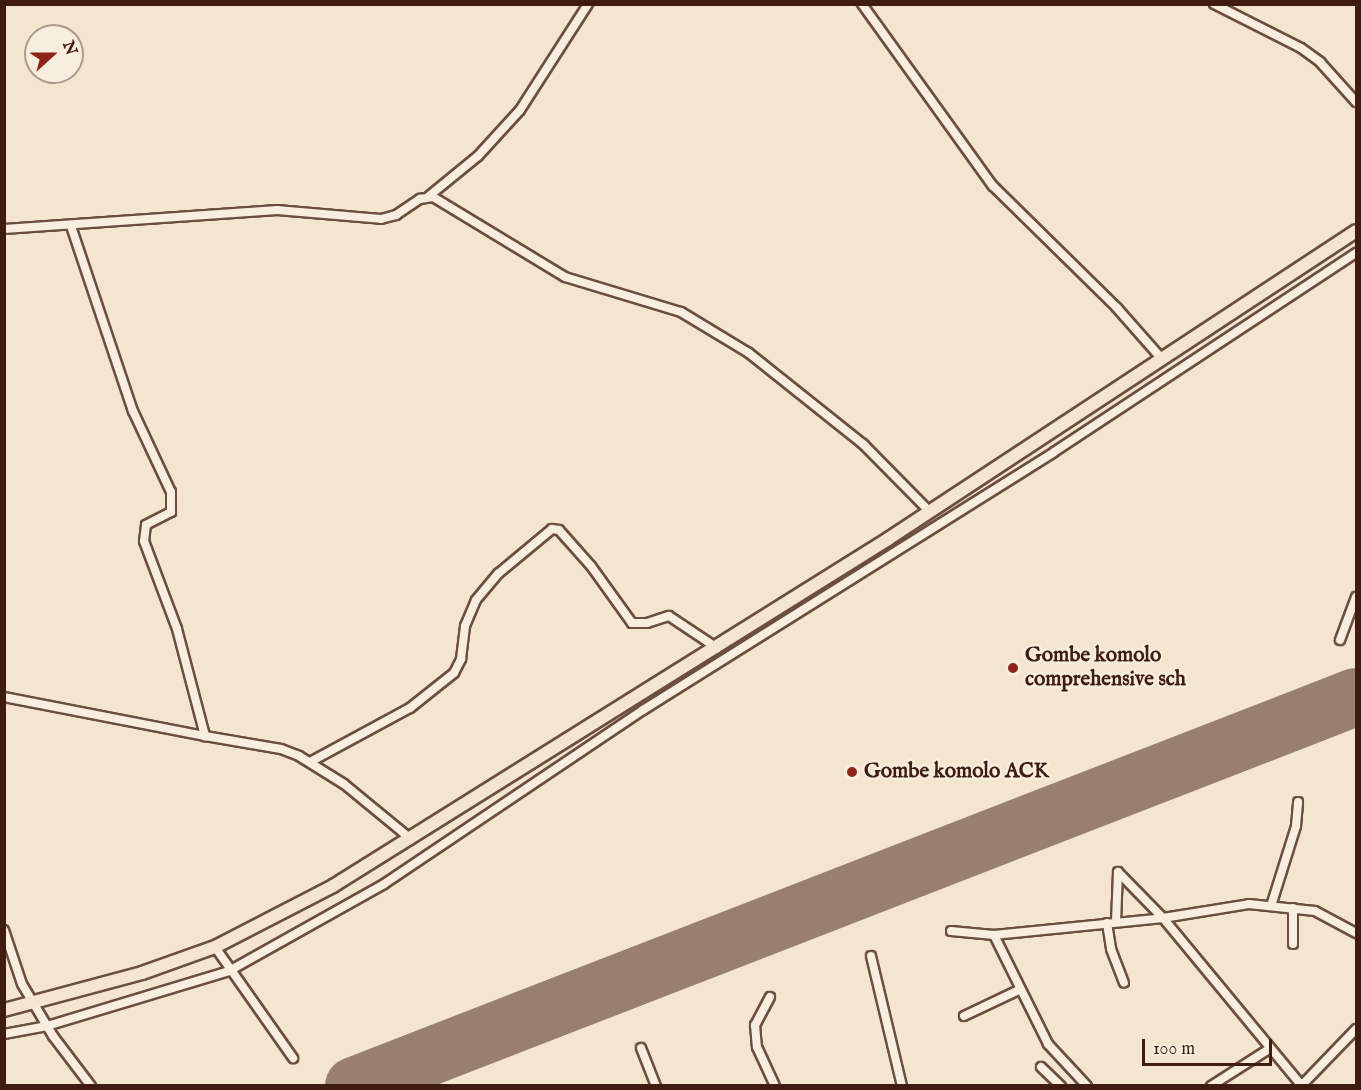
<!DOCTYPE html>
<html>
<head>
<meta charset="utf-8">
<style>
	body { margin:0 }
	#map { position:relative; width:1361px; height:1090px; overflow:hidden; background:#f3e5ce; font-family:"IM FELL English",serif }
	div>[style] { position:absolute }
	.runway>* { height:58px; margin:-29px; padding:0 29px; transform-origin:29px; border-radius:29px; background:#99806e }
	.roads { filter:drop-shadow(2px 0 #6c4e3f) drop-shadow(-2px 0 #6c4e3f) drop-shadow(0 2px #6c4e3f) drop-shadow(0 -2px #6c4e3f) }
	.minor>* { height:8px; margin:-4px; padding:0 4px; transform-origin:4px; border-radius:4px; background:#f7eedf }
	.highway>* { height:12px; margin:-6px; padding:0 6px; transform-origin:6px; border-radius:6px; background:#f3e5ce }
	.dots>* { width:16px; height:16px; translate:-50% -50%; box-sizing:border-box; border:3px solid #f7eedf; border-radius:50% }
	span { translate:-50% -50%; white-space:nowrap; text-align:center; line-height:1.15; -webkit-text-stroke:4.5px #f7eedf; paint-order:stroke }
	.poi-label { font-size:21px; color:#3f1c0f; font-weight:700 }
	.left { translate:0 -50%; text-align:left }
	.frame { position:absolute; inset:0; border:6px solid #3f1c0f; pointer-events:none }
	.north { position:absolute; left:24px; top:24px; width:60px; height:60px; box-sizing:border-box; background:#f7eedf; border:2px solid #ad9a8c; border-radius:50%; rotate:69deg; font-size:16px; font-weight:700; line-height:24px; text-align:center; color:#3f1c0f }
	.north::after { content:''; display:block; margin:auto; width:21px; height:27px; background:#8f2418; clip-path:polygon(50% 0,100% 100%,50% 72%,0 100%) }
	.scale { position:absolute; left:1142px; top:1039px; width:130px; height:27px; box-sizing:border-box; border:3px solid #3f1c0f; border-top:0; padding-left:8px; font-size:18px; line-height:21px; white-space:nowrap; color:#3f1c0f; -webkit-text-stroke:4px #f7eedf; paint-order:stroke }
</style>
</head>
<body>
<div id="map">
	<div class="runway">
		<div style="left:354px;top:1086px;width:1075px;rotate:-21.22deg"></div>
	</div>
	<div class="roads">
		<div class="minor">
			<div style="left:862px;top:4px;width:224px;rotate:54.3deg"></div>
			<div style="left:993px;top:186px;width:174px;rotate:44.5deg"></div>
			<div style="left:1117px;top:308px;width:68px;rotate:48.6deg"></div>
			<div style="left:1214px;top:4px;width:97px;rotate:26.8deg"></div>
			<div style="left:1301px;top:48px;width:24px;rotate:36deg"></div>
			<div style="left:1320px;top:62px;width:54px;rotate:48deg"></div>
			<div style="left:429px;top:196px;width:63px;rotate:-39.2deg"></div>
			<div style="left:478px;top:156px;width:62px;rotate:-47.6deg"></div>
			<div style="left:520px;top:110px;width:126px;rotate:-57.3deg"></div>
			<div style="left:71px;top:226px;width:195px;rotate:71.5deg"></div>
			<div style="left:133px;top:411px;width:89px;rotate:64.9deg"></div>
			<div style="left:171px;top:492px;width:20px;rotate:90deg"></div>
			<div style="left:171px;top:512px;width:28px;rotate:153deg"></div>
			<div style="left:146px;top:525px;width:16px;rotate:97deg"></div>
			<div style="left:144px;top:541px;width:94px;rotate:69.4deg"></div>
			<div style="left:177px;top:629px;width:111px;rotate:75.3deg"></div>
			<div style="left:205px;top:736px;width:77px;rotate:9.7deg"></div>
			<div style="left:281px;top:749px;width:19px;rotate:21deg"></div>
			<div style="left:299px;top:756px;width:53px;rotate:31.9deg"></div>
			<div style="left:344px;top:784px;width:87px;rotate:39.4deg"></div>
			<div style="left:4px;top:229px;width:274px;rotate:-4deg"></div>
			<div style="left:277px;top:210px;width:104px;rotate:4.9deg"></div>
			<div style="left:381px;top:219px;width:16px;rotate:-15deg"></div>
			<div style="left:396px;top:215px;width:29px;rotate:-34deg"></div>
			<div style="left:420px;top:199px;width:13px;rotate:-9deg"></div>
			<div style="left:433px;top:197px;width:154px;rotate:31.2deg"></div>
			<div style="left:565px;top:277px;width:121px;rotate:16.8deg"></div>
			<div style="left:681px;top:312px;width:79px;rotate:31.1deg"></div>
			<div style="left:749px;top:353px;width:146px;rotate:38.6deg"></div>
			<div style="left:863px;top:444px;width:94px;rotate:45.4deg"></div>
			<div style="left:1340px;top:640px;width:46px;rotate:-69.6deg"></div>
			<div style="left:4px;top:697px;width:205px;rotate:11deg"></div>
			<div style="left:310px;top:762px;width:114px;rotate:-28.4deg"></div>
			<div style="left:410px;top:708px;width:56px;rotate:-38.5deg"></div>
			<div style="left:454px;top:673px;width:16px;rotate:-63deg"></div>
			<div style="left:461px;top:659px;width:33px;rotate:-83deg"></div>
			<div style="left:465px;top:626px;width:28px;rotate:-67deg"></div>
			<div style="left:476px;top:600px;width:35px;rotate:-50deg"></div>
			<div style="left:499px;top:573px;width:69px;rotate:-39.7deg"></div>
			<div style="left:552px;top:529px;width:7px;rotate:8deg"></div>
			<div style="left:559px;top:530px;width:48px;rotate:48.4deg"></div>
			<div style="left:591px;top:566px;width:70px;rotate:54.3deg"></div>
			<div style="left:632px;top:623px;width:15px"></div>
			<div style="left:647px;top:623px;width:23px;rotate:-18deg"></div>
			<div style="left:669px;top:616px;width:58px;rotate:33.7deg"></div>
			<div style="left:1118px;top:872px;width:64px;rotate:45.6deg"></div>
			<div style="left:1163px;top:918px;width:87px;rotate:-9.2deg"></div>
			<div style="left:1249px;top:904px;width:66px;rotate:6.1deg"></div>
			<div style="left:1315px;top:911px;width:47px;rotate:28.2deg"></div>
			<div style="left:1271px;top:906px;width:84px;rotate:-72.6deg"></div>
			<div style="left:1296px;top:826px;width:24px;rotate:-85deg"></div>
			<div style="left:1116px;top:922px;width:50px;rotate:-87.7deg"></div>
			<div style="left:1107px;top:923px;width:26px;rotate:81deg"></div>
			<div style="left:1111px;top:949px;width:36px;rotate:69deg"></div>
			<div style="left:4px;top:930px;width:57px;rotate:71.6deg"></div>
			<div style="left:22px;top:984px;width:61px;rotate:59.2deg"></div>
			<div style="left:53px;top:1036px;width:63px;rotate:52.8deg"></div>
			<div style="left:951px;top:931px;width:43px;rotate:5.3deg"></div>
			<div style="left:994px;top:935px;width:170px;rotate:-5.7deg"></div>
			<div style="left:1163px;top:918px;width:218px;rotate:50.4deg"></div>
			<div style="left:994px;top:935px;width:122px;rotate:63.6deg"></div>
			<div style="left:1048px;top:1044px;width:57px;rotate:47.1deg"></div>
			<div style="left:1293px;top:944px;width:36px;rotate:-90deg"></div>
			<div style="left:215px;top:947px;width:136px;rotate:54.9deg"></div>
			<div style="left:871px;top:956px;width:134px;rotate:76.6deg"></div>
			<div style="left:770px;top:997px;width:32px;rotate:118deg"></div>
			<div style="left:755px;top:1025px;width:22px;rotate:85deg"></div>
			<div style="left:757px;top:1047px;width:43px;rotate:65.2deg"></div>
			<div style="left:964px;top:1016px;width:61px;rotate:-25.3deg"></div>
			<div style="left:4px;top:1034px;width:44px;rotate:-10.5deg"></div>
			<div style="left:47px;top:1026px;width:190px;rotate:-16.8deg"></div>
			<div style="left:229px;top:971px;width:178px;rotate:-29.3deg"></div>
			<div style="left:384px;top:884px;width:312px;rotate:-33.9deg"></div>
			<div style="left:643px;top:710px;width:485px;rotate:-32.1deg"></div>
			<div style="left:1054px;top:452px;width:362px;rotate:-33.4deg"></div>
			<div style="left:641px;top:1048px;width:41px;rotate:68.5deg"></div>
			<div style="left:1041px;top:1067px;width:28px;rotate:44deg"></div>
			<div style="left:1302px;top:1085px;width:78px;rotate:-46deg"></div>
			<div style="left:1211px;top:1086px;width:69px;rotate:-32.5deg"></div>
		</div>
		<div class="highway">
			<div style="left:4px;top:1010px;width:143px;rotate:-15deg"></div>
			<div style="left:142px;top:973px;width:77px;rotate:-19.6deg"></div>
			<div style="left:215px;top:947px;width:133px;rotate:-27.3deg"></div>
			<div style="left:333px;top:886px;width:655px;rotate:-32.01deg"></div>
			<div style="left:888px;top:539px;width:560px;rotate:-33.35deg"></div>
		</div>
	</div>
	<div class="dots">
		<div style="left:1013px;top:668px;background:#8f2418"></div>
		<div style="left:852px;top:772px;background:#8f2418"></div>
	</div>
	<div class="poi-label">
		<span class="left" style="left:1025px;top:668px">Gombe komolo<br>comprehensive sch</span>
		<span class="left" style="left:864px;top:772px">Gombe komolo ACK</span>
	</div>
	<div class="frame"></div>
	<div class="north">N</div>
	<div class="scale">100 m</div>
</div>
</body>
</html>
